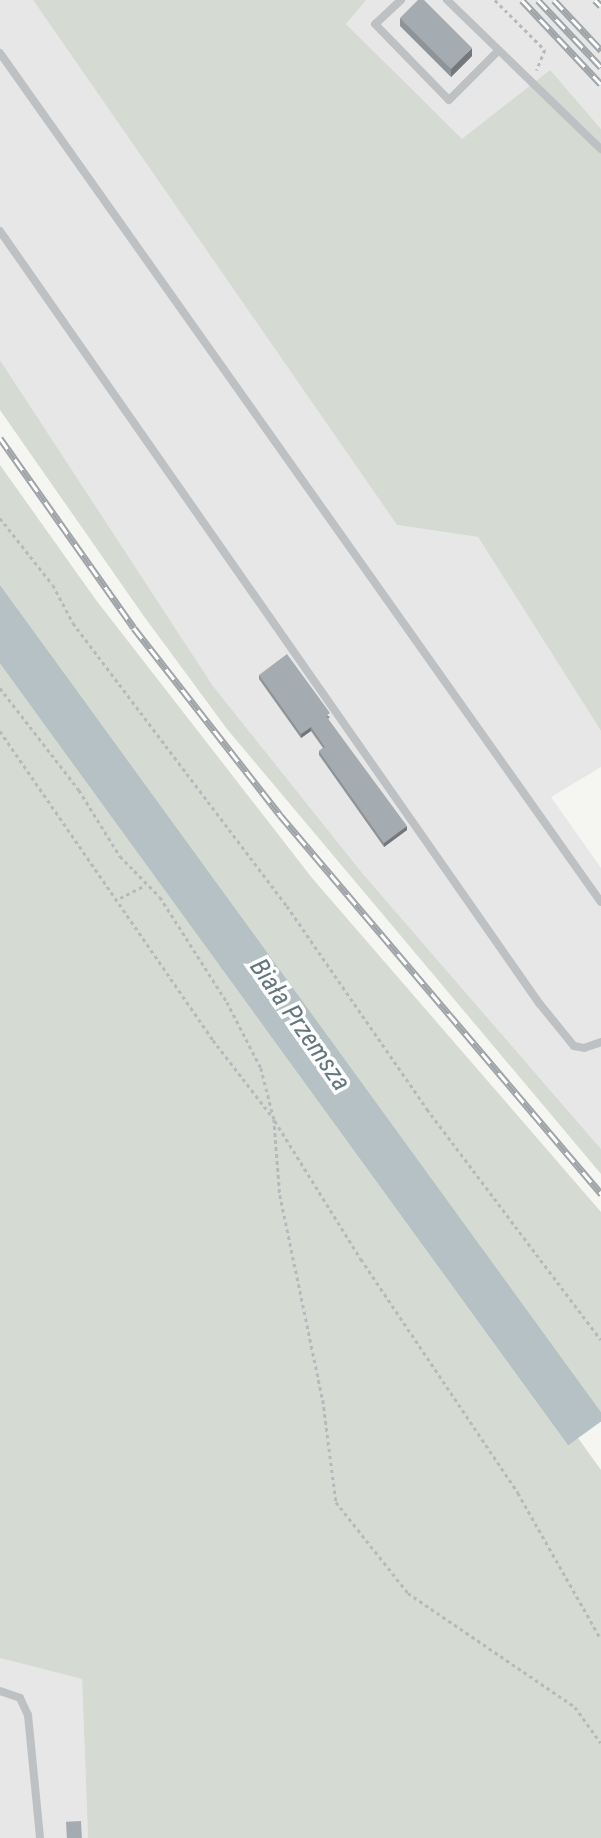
<!DOCTYPE html>
<html>
<head>
<meta charset="utf-8">
<style>
	body { margin:0 }
	#map { position:relative; width:601px; height:1838px; overflow:hidden; background:#f5f5f2; font-family:"Roboto Condensed",sans-serif }
	div>[style] { position:absolute }
	.built>* { inset:0; background:#e6e7e6 }
	.green>* { inset:0; background:#d5dad2 }
	.water>* { inset:0; background:#b5c1c4; transform-origin:0 0 }
	.path>* { height:2.5px; margin-top:-1.25px; transform-origin:0; background:repeating-linear-gradient(90deg,#b7babc 0 3.5px,transparent 0 7px) }
	.lane>* { height:8px; margin:-4px; padding:0 4px; transform-origin:4px; border-radius:4px; background:#bdc1c4 }
	.rail>* { height:7px; margin-top:-3.5px; transform-origin:0; background:repeating-linear-gradient(90deg,#fff 0 13px,#9fa5a9 0 26px); box-sizing:border-box; border-block:2px solid #9fa5a9 }
	.wall>* { inset:0; background:#8e9498 }
	.shaded-wall>* { inset:0; background:#74787c }
	.building>* { inset:0; background:#a5acb1; transform-origin:0 0 }
	span { translate:-50% -50%; white-space:nowrap; text-align:center; line-height:1.15; -webkit-text-stroke:7px #fff; paint-order:stroke }
	.water-label { font-size:26px; color:#63777d; font-style:italic }
</style>
</head>
<body>
<div id="map">
	<div class="built">
		<div style="clip-path:polygon(0 0,33px 0,397px 525px,478px 537px,601px 731px,601px 767px,551px 797px,601px 868px,601px 1149px,363px 874px,213px 686px,0 360px)"></div>
		<div style="clip-path:polygon(366px 0,601px 0,601px 129px,549px 71px,462px 140px,346px 24px)"></div>
		<div style="clip-path:polygon(0 1658px,82px 1679px,88px 1838px,0 1838px)"></div>
	</div>
	<div class="green">
		<div style="clip-path:polygon(33px 0,366px 0,346px 24px,462px 139px,550px 70px,601px 129px,601px 731px,478px 537px,397px 525px)"></div>
		<div style="clip-path:polygon(0 360px,213px 686px,363px 874px,601px 1149px,601px 1174px,227px 729px,143px 615px,0 410px)"></div>
		<div style="clip-path:polygon(0 465px,96px 600px,312px 878px,601px 1212px,601px 1422px,0 585px)"></div>
		<div style="clip-path:polygon(0 631px,601px 1470px,601px 1838px,88px 1838px,82px 1679px,0 1658px)"></div>
	</div>
	<div class="water">
		<div style="left:0;top:585px;width:1030px;height:46px;rotate:54deg"></div>
	</div>
	<div class="path">
		<div style="left:495px;top:0;width:71px;rotate:45deg"></div>
		<div style="left:545px;top:50px;width:22px;rotate:112deg"></div>
		<div style="left:0;top:518px;width:85px;rotate:51.7deg"></div>
		<div style="left:53px;top:585px;width:43px;rotate:62.2deg"></div>
		<div style="left:73px;top:623px;width:355px;rotate:52.9deg"></div>
		<div style="left:287px;top:906px;width:247px;rotate:55.4deg"></div>
		<div style="left:427px;top:1109px;width:289px;rotate:53deg"></div>
		<div style="left:0;top:688px;width:129px;rotate:52.2deg"></div>
		<div style="left:79px;top:790px;width:78px;rotate:58.2deg"></div>
		<div style="left:120px;top:856px;width:57px;rotate:45.7deg"></div>
		<div style="left:160px;top:897px;width:125px;rotate:57.5deg"></div>
		<div style="left:227px;top:1002px;width:74px;rotate:62.7deg"></div>
		<div style="left:261px;top:1068px;width:53px;rotate:75.7deg"></div>
		<div style="left:274px;top:1119px;width:76px;rotate:85.5deg"></div>
		<div style="left:280px;top:1195px;width:209px;rotate:78.2deg"></div>
		<div style="left:323px;top:1400px;width:103px;rotate:82.7deg"></div>
		<div style="left:336px;top:1502px;width:116px;rotate:51.6deg"></div>
		<div style="left:408px;top:1593px;width:202px;rotate:34.3deg"></div>
		<div style="left:575px;top:1707px;width:44px;rotate:54.2deg"></div>
		<div style="left:0;top:731px;width:375px;rotate:55.4deg"></div>
		<div style="left:213px;top:1040px;width:95px;rotate:52.3deg"></div>
		<div style="left:120px;top:898px;width:28px;rotate:-27deg"></div>
		<div style="left:275px;top:1121px;width:163px;rotate:58.1deg"></div>
		<div style="left:361px;top:1259px;width:282px;rotate:56.1deg"></div>
		<div style="left:518px;top:1493px;width:168px;rotate:60.4deg"></div>
	</div>
	<div class="lane">
		<div style="left:401px;top:0;width:35px;rotate:137deg"></div>
		<div style="left:375px;top:24px;width:106px;rotate:45.8deg"></div>
		<div style="left:449px;top:100px;width:68px;rotate:-45deg"></div>
		<div style="left:447px;top:0;width:214px;rotate:44.1deg"></div>
		<div style="left:0;top:53px;width:1040px;rotate:54.71deg"></div>
		<div style="left:0;top:231px;width:942px;rotate:55.08deg"></div>
		<div style="left:539px;top:1003px;width:55px;rotate:50.9deg"></div>
		<div style="left:574px;top:1046px;width:10px;rotate:11deg"></div>
		<div style="left:584px;top:1048px;width:18px;rotate:-19deg"></div>
		<div style="left:0;top:1691px;width:21px;rotate:19deg"></div>
		<div style="left:20px;top:1698px;width:19px;rotate:65deg"></div>
		<div style="left:28px;top:1715px;width:124px;rotate:84.4deg"></div>
	</div>
	<div class="rail">
		<div style="left:522px;top:0;width:115px;rotate:46.8deg"></div>
		<div style="left:538px;top:0;width:92px;rotate:46.8deg"></div>
		<div style="left:554px;top:0;width:69px;rotate:46.8deg"></div>
		<div style="left:595px;top:0;width:8px;rotate:45deg"></div>
		<div style="left:0;top:438px;width:232px;rotate:54.8deg"></div>
		<div style="left:134px;top:628px;width:237px;rotate:52deg"></div>
		<div style="left:280px;top:815px;width:497px;rotate:49.7deg"></div>
	</div>
	<div class="wall">
		<div style="clip-path:polygon(400px 18px,472px 56px,451px 77px,400px 26px)"></div>
		<div style="clip-path:polygon(259px 675px,330px 717px,328px 719px,407px 830px,384px 847px,319px 755px,319px 751px,323px 748px,311px 731px,301px 738px,259px 679px)"></div>
	</div>
	<div class="shaded-wall">
		<div style="clip-path:polygon(472px 48px,472px 56px,451px 77px,451px 69px)"></div>
		<div style="clip-path:polygon(311px 727px,311px 731px,301px 738px,301px 734px)"></div>
		<div style="clip-path:polygon(407px 826px,407px 830px,384px 847px,384px 843px)"></div>
	</div>
	<div class="building">
		<div style="clip-path:polygon(418px 0,424px 0,472px 48px,451px 69px,400px 18px)"></div>
		<div style="clip-path:polygon(287px 654px,330px 713px,326px 716px,407px 826px,384px 843px,319px 751px,325px 747px,311px 727px,301px 734px,259px 675px)"></div>
		<div style="left:81px;top:1821px;width:17px;height:15px;rotate:87deg"></div>
	</div>
	<div class="water-label">
		<span style="left:300px;top:1025px;rotate:55deg">Biała Przemsza</span>
	</div>
</div>
</body>
</html>
